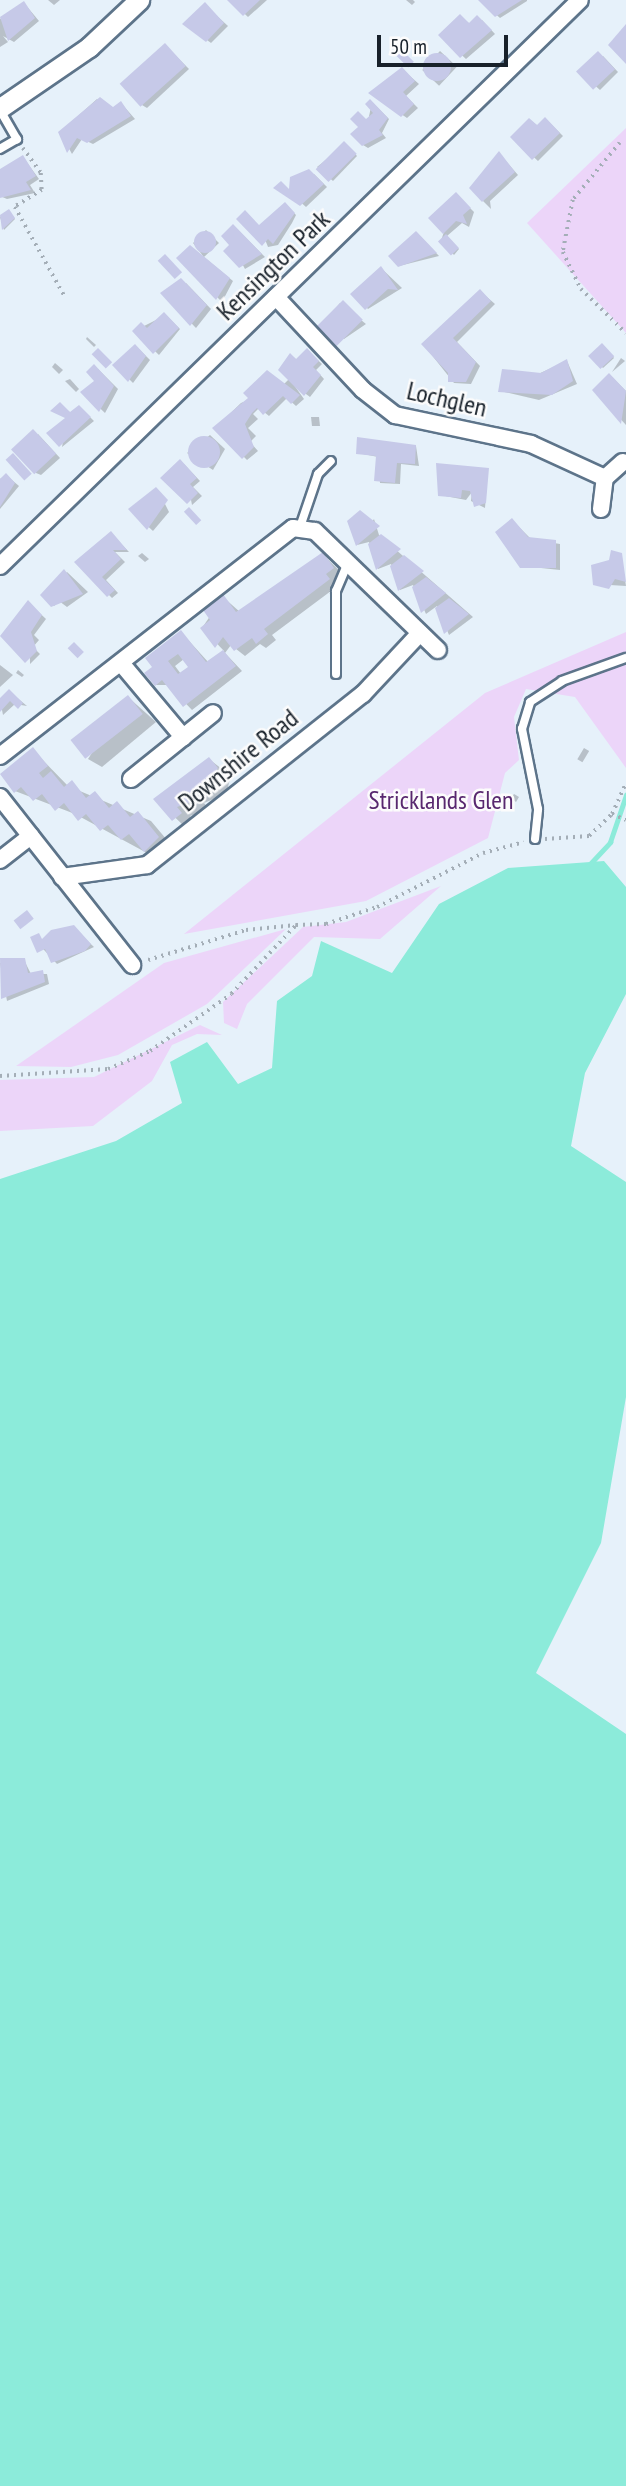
<!DOCTYPE html>
<html>
<head>
<meta charset="utf-8">
<style>
	body { margin:0 }
	#map { position:relative; width:626px; height:2486px; overflow:hidden; background:#e6f1fa; font-family:"PT Sans Narrow",sans-serif }
	div>[style] { position:absolute }
	.green>* { inset:0; background:#ecd5f9 }
	.water>* { inset:0; background:#8cebda }
	.shadow>* { inset:0; background:#0003; transform-origin:0 0 }
	.stream>* { height:5px; margin:-2.5px; padding:0 2.5px; transform-origin:2.5px; border-radius:2.5px; background:#8cebda }
	.building>* { inset:0; background:#c6c9e8; transform-origin:0 0 }
	.round { border-radius:50% }
	.path>* { height:3.5px; margin-top:-1.75px; transform-origin:0; background:repeating-linear-gradient(90deg,#a4aeb7 0 2px,transparent 0 7px) }
	.roads { filter:drop-shadow(2px 0 #5d748a) drop-shadow(-2px 0 #5d748a) drop-shadow(0 2px #5d748a) drop-shadow(0 -2px #5d748a) }
	.service>* { height:8px; margin:-4px; padding:0 4px; transform-origin:4px; border-radius:4px; background:#fff }
	.minor>* { height:16px; margin:-8px; padding:0 8px; transform-origin:8px; border-radius:8px; background:#fff }
	.tertiary>* { height:19px; margin:-9.5px; padding:0 9.5px; transform-origin:9.5px; border-radius:9.5px; background:#fff }
	span { translate:-50% -50%; white-space:nowrap; text-align:center; line-height:1.15; -webkit-text-stroke:5px #fcfcfc; paint-order:stroke }
	.street-label { font-size:26px; color:#18212a }
	.park-label { font-size:26px; color:#58286f }
	.scale { position:absolute; left:377px; top:35px; width:131px; height:32px; box-sizing:border-box; border:4px solid #18212a; border-top:0; padding-left:9px; font-size:21px; line-height:24px; white-space:nowrap; color:#18212a; -webkit-text-stroke:5px #fcfcfc; paint-order:stroke }
</style>
</head>
<body>
<div id="map">
	<div class="green">
		<div style="clip-path:polygon(626px 128px,626px 333px,527px 223px)"></div>
		<div style="clip-path:polygon(626px 632px,626px 768px,575px 697px,526px 689px,514px 717px,519px 760px,505px 773px,488px 838px,366px 901px,184px 934px,485px 693px)"></div>
		<div style="clip-path:polygon(441px 886px,380px 939px,314px 937px,247px 1004px,237px 1029px,224px 1023px,223px 1002px,303px 927px,346px 922px)"></div>
		<div style="clip-path:polygon(286px 929px,207px 1004px,118px 1055px,71px 1067px,16px 1066px,164px 963px)"></div>
		<div style="clip-path:polygon(200px 1025px,222px 1035px,197px 1034px,172px 1045px,152px 1081px,93px 1126px,0 1131px,0 1080px,94px 1077px)"></div>
	</div>
	<div class="water">
		<div style="clip-path:polygon(604px 861px,626px 887px,626px 994px,585px 1073px,571px 1146px,626px 1182px,626px 1397px,601px 1543px,536px 1673px,626px 1734px,626px 2486px,0 2486px,0 1179px,116px 1141px,182px 1103px,170px 1062px,207px 1042px,238px 1084px,272px 1068px,277px 1001px,312px 976px,321px 941px,392px 973px,439px 904px,508px 868px)"></div>
	</div>
	<div class="shadow">
		<div style="clip-path:polygon(48px 0,60px 0,54px 5px)"></div>
		<div style="clip-path:polygon(230px 0,267px 0,248px 17px)"></div>
		<div style="clip-path:polygon(406px 0,413px 0,415px 2px,412px 5px)"></div>
		<div style="clip-path:polygon(480px 0,527px 0,527px 1px,500px 18px)"></div>
		<div style="clip-path:polygon(24px 3px,39px 21px,14px 42px,3px 36px,8px 42px,0 47px,0 19px)"></div>
		<div style="clip-path:polygon(205px 5px,228px 26px,211px 43px,207px 40px)"></div>
		<div style="clip-path:polygon(460px 16px,470px 24px,482px 20px,495px 34px,466px 59px,440px 35px)"></div>
		<div style="clip-path:polygon(165px 45px,189px 69px,147px 108px,142px 105px)"></div>
		<div style="left:440px;top:51px;width:23px;height:26px;rotate:43deg"></div>
		<div style="clip-path:polygon(603px 56px,618px 72px,600px 90px,580px 72px)"></div>
		<div style="clip-path:polygon(402px 69px,419px 84px,406px 96px,418px 108px,407px 118px,370px 93px)"></div>
		<div style="clip-path:polygon(97px 99px,113px 109px,121px 103px,135px 119px,93px 144px,82px 139px,72px 154px,60px 132px)"></div>
		<div style="clip-path:polygon(372px 102px,389px 119px,382px 133px,386px 138px,368px 148px,363px 145px)"></div>
		<div style="clip-path:polygon(530px 120px,538px 126px,549px 122px,563px 136px,538px 161px,512px 137px)"></div>
		<div style="clip-path:polygon(346px 144px,357px 156px,333px 181px,317px 167px)"></div>
		<div style="clip-path:polygon(499px 153px,518px 175px,490px 201px,491px 209px,483px 201px)"></div>
		<div style="clip-path:polygon(23px 157px,39px 179px,30px 185px,35px 193px,7px 199px,0 196px,0 171px)"></div>
		<div style="clip-path:polygon(314px 174px,327px 187px,306px 207px,289px 192px)"></div>
		<div style="clip-path:polygon(456px 194px,474px 212px,469px 227px,462px 223px,447px 236px,459px 249px,454px 255px,441px 241px)"></div>
		<div style="clip-path:polygon(286px 205px,296px 215px,292px 223px,278px 245px,268px 247px,260px 227px)"></div>
		<div style="clip-path:polygon(9px 211px,15px 219px,4px 230px,0 217px)"></div>
		<div style="clip-path:polygon(237px 229px,265px 257px,245px 269px,232px 245px)"></div>
		<div style="clip-path:polygon(206px 230px,219px 243px,204px 257px,233px 281px,222px 302px,178px 258px,203px 256px,193px 243px)"></div>
		<div style="clip-path:polygon(420px 236px,439px 256px,399px 266px)"></div>
		<div style="clip-path:polygon(381px 268px,402px 288px,368px 309px,367px 308px)"></div>
		<div style="clip-path:polygon(186px 283px,211px 309px,196px 328px,163px 294px)"></div>
		<div style="clip-path:polygon(480px 291px,495px 304px,457px 342px,480px 366px,471px 384px,454px 383px,423px 344px)"></div>
		<div style="clip-path:polygon(340px 303px,366px 324px,344px 339px,335px 334px,337px 344px,325px 321px)"></div>
		<div style="clip-path:polygon(166px 315px,180px 329px,159px 355px,134px 331px)"></div>
		<div style="clip-path:polygon(87px 337px,96px 345px,94px 347px,86px 339px)"></div>
		<div style="clip-path:polygon(604px 346px,614px 358px,603px 368px,591px 356px)"></div>
		<div style="clip-path:polygon(139px 349px,150px 360px,133px 383px,115px 365px)"></div>
		<div style="clip-path:polygon(307px 350px,322px 364px,316px 370px,324px 379px,310px 397px,294px 385px,304px 399px,296px 406px,287px 398px,269px 416px,259px 408px,253px 414px,258px 419px,248px 428px,256px 436px,250px 442px,258px 451px,247px 460px,215px 428px,241px 403px,282px 386px,289px 379px,291px 355px,297px 360px)"></div>
		<div style="clip-path:polygon(621px 358px,625px 361px,612px 372px)"></div>
		<div style="clip-path:polygon(567px 361px,577px 384px,539px 400px,500px 391px)"></div>
		<div style="clip-path:polygon(55px 363px,63px 370px,59px 374px,52px 367px)"></div>
		<div style="clip-path:polygon(98px 369px,118px 389px,105px 413px,83px 392px,97px 382px)"></div>
		<div style="clip-path:polygon(610px 375px,626px 391px,626px 425px,594px 390px)"></div>
		<div style="clip-path:polygon(70px 379px,79px 389px,76px 392px,65px 381px)"></div>
		<div style="clip-path:polygon(60px 404px,72px 414px,83px 410px,94px 421px,62px 447px,67px 418px)"></div>
		<div style="clip-path:polygon(311px 417px,319px 417px,320px 426px,312px 426px)"></div>
		<div style="clip-path:polygon(38px 434px,60px 458px,41px 475px,36px 473px)"></div>
		<div style="clip-path:polygon(210px 435px,225px 449px,213px 470px,187px 453px)"></div>
		<div style="clip-path:polygon(359px 439px,416px 446px,419px 466px,401px 464px,400px 484px,380px 483px,378px 457px,358px 453px)"></div>
		<div style="clip-path:polygon(184px 464px,200px 481px,193px 487px,202px 496px,192px 505px)"></div>
		<div style="clip-path:polygon(488px 469px,485px 508px,471px 501px,472px 492px,466px 500px,440px 495px)"></div>
		<div style="clip-path:polygon(6px 475px,19px 486px,0 509px,0 479px)"></div>
		<div style="clip-path:polygon(158px 490px,169px 512px,153px 531px,130px 510px)"></div>
		<div style="clip-path:polygon(374px 519px,379px 535px,473px 617px,449px 635px,437px 606px,426px 614px,413px 585px,400px 590px,391px 564px,378px 569px,369px 542px,357px 545px)"></div>
		<div style="clip-path:polygon(512px 520px,531px 539px,560px 544px,560px 570px,522px 566px)"></div>
		<div style="clip-path:polygon(111px 533px,129px 552px,115px 552px,125px 562px,106px 580px,118px 593px,112px 598px,76px 562px)"></div>
		<div style="clip-path:polygon(142px 553px,149px 559px,145px 562px,138px 556px)"></div>
		<div style="clip-path:polygon(evenodd,323px 555px,343px 574px,335px 580px,339px 585px,272px 635px,276px 640px,266px 648px,260px 644px,245px 656px,231px 645px,225px 653px,242px 671px,192px 710px,168px 685px,156px 685px,154px 667px,181px 632px,209px 663px,224px 651px,202px 628px,223px 597px,240px 612px,323px 555px,184px 659px,191px 667px,181px 674px,175px 666px,184px 659px)"></div>
		<div style="clip-path:polygon(621px 555px,626px 586px,594px 584px,610px 561px)"></div>
		<div style="clip-path:polygon(67px 572px,88px 592px,67px 607px,59px 601px,54px 606px,43px 595px)"></div>
		<div style="clip-path:polygon(29px 603px,46px 619px,34px 635px,39px 640px,33px 647px,40px 654px,30px 664px)"></div>
		<div style="clip-path:polygon(0 665px,13px 675px,0 687px)"></div>
		<div style="clip-path:polygon(18px 670px,24px 675px,22px 677px,16px 673px)"></div>
		<div style="clip-path:polygon(9px 691px,27px 706px,15px 704px,3px 715px,0 700px)"></div>
		<div style="clip-path:polygon(128px 697px,156px 722px,102px 767px,88px 759px)"></div>
		<div style="left:584px;top:748px;width:6px;height:13px;rotate:31deg"></div>
		<div style="clip-path:polygon(33px 750px,68px 786px,151px 821px,172px 846px,158px 859px,75px 814px,15px 791px)"></div>
		<div style="clip-path:polygon(209px 759px,231px 776px,226px 794px,204px 803px,209px 809px,190px 816px,194px 821px,186px 828px,156px 799px)"></div>
		<div style="clip-path:polygon(514px 794px,519px 797px,516px 802px,511px 798px)"></div>
		<div style="clip-path:polygon(73px 927px,94px 947px,57px 964px,33px 938px,45px 940px)"></div>
		<div style="clip-path:polygon(24px 960px,31px 974px,47px 974px,49px 984px,7px 1001px,0 963px)"></div>
	</div>
	<div class="stream">
		<div style="left:576px;top:867px;width:12px;rotate:-5deg"></div>
		<div style="left:588px;top:866px;width:33px;rotate:-47deg"></div>
		<div style="left:610px;top:842px;width:50px;rotate:-71.2deg"></div>
	</div>
	<div class="building">
		<div style="clip-path:polygon(227px 0,260px 0,243px 16px)"></div>
		<div style="clip-path:polygon(478px 0,522px 0,495px 17px)"></div>
		<div style="clip-path:polygon(24px 1px,35px 18px,8px 41px,0 17px)"></div>
		<div style="clip-path:polygon(205px 2px,224px 23px,206px 42px,182px 24px)"></div>
		<div style="clip-path:polygon(460px 14px,469px 23px,477px 15px,492px 30px,460px 58px,438px 35px)"></div>
		<div style="clip-path:polygon(626px 24px,626px 64px,608px 45px)"></div>
		<div style="left:165px;top:43px;width:31px;height:61px;rotate:48deg"></div>
		<div style="left:399px;top:47px;width:21px;height:8px;rotate:45deg"></div>
		<div style="left:598px;top:51px;width:25px;height:30px;rotate:47deg"></div>
		<div class="round" style="left:423px;top:53px;width:28px;height:28px"></div>
		<div style="clip-path:polygon(402px 67px,415px 81px,403px 92px,414px 104px,401px 117px,368px 93px)"></div>
		<div style="clip-path:polygon(100px 97px,113px 107px,121px 101px,131px 116px,87px 143px,77px 138px,67px 153px,58px 132px)"></div>
		<div style="clip-path:polygon(370px 99px,388px 118px,379px 130px,383px 135px,362px 146px,350px 134px,358px 127px,350px 119px,358px 111px,366px 119px,373px 113px,365px 104px)"></div>
		<div style="clip-path:polygon(545px 117px,560px 133px,532px 160px,510px 137px,529px 118px,537px 125px)"></div>
		<div style="left:344px;top:141px;width:18px;height:40px;rotate:45deg"></div>
		<div style="clip-path:polygon(499px 151px,515px 172px,482px 202px,469px 188px)"></div>
		<div style="clip-path:polygon(23px 155px,36px 176px,26px 182px,31px 190px,0 198px,0 169px)"></div>
		<div style="clip-path:polygon(309px 169px,324px 184px,300px 206px,273px 188px,281px 181px,289px 189px,290px 177px)"></div>
		<div style="clip-path:polygon(456px 192px,471px 208px,463px 215px,467px 224px,456px 221px,443px 234px,428px 218px)"></div>
		<div style="clip-path:polygon(285px 202px,295px 213px,273px 244px,268px 239px,262px 246px,236px 219px,245px 210px,259px 225px)"></div>
		<div style="clip-path:polygon(9px 209px,15px 218px,2px 230px,0 215px)"></div>
		<div style="clip-path:polygon(233px 224px,262px 254px,239px 268px,223px 251px,229px 245px,221px 236px)"></div>
		<div class="round" style="left:194px;top:231px;width:22px;height:22px"></div>
		<div style="clip-path:polygon(416px 231px,437px 253px,398px 267px,388px 256px)"></div>
		<div style="left:446px;top:234px;width:19px;height:11px;rotate:47deg"></div>
		<div style="clip-path:polygon(190px 245px,230px 278px,216px 300px,176px 258px)"></div>
		<div style="left:165px;top:254px;width:25px;height:10px;rotate:47deg"></div>
		<div style="clip-path:polygon(381px 266px,398px 290px,388px 289px,365px 310px,350px 294px)"></div>
		<div style="clip-path:polygon(181px 278px,207px 305px,190px 326px,160px 293px)"></div>
		<div style="clip-path:polygon(480px 289px,491px 301px,453px 338px,476px 362px,466px 382px,448px 382px,448px 373px,421px 344px)"></div>
		<div style="left:343px;top:300px;width:28px;height:37px;rotate:45deg"></div>
		<div style="clip-path:polygon(164px 312px,179px 328px,153px 354px,132px 331px,141px 322px,147px 328px)"></div>
		<div style="left:602px;top:343px;width:18px;height:19px;rotate:47deg"></div>
		<div style="clip-path:polygon(135px 344px,146px 356px,128px 382px,112px 365px)"></div>
		<div style="left:98px;top:348px;width:20px;height:9px;rotate:45deg"></div>
		<div style="clip-path:polygon(307px 348px,319px 361px,313px 367px,321px 375px,304px 396px,278px 370px,290px 353px,296px 359px)"></div>
		<div style="clip-path:polygon(567px 359px,573px 381px,552px 395px,498px 392px,502px 369px,541px 373px)"></div>
		<div style="clip-path:polygon(94px 364px,114px 386px,99px 412px,80px 392px,94px 381px,86px 372px)"></div>
		<div style="clip-path:polygon(267px 370px,300px 395px,291px 404px,283px 396px,263px 415px,257px 408px,252px 413px,245px 424px,254px 447px,242px 459px,212px 428px,248px 398px,243px 393px)"></div>
		<div style="clip-path:polygon(609px 373px,626px 391px,621px 424px,592px 390px)"></div>
		<div style="clip-path:polygon(60px 402px,70px 412px,79px 405px,91px 417px,59px 447px,46px 433px,65px 418px,50px 411px)"></div>
		<div style="left:33px;top:429px;width:34px;height:30px;rotate:47deg"></div>
		<div class="round" style="left:188px;top:436px;width:32px;height:32px"></div>
		<div style="clip-path:polygon(357px 437px,416px 445px,415px 464px,397px 463px,395px 483px,374px 481px,376px 456px,356px 454px)"></div>
		<div style="left:13px;top:453px;width:28px;height:10px;rotate:48deg"></div>
		<div style="clip-path:polygon(180px 459px,197px 478px,190px 484px,198px 493px,187px 504px,160px 478px)"></div>
		<div style="clip-path:polygon(436px 463px,489px 468px,486px 503px,474px 507px,470px 491px,462px 490px,461px 498px,438px 496px)"></div>
		<div style="clip-path:polygon(6px 473px,15px 483px,0 507px,0 479px)"></div>
		<div style="clip-path:polygon(156px 487px,168px 500px,147px 530px,128px 509px)"></div>
		<div style="left:189px;top:507px;width:18px;height:7px;rotate:47deg"></div>
		<div style="clip-path:polygon(360px 510px,380px 526px,356px 546px,347px 521px)"></div>
		<div style="clip-path:polygon(512px 518px,528px 537px,556px 540px,556px 568px,520px 568px,495px 532px)"></div>
		<div style="clip-path:polygon(111px 531px,127px 550px,113px 550px,121px 559px,102px 577px,115px 590px,107px 597px,74px 562px)"></div>
		<div style="clip-path:polygon(381px 534px,401px 549px,376px 570px,368px 544px)"></div>
		<div style="clip-path:polygon(611px 550px,622px 553px,626px 582px,615px 579px,609px 589px,593px 585px,591px 565px,609px 560px)"></div>
		<div style="clip-path:polygon(323px 552px,334px 568px,326px 574px,330px 579px,264px 629px,268px 634px,256px 644px,252px 638px,234px 651px,223px 637px,215px 648px,200px 628px,210px 620px,203px 610px,223px 594px,236px 612px)"></div>
		<div style="clip-path:polygon(404px 555px,424px 571px,398px 591px,390px 566px)"></div>
		<div style="clip-path:polygon(64px 569px,83px 594px,51px 607px,40px 595px)"></div>
		<div style="clip-path:polygon(426px 577px,446px 593px,421px 613px,412px 587px)"></div>
		<div style="clip-path:polygon(449px 598px,469px 614px,444px 634px,435px 608px)"></div>
		<div style="clip-path:polygon(28px 600px,42px 615px,31px 632px,37px 651px,25px 663px,0 636px)"></div>
		<div style="clip-path:polygon(evenodd,181px 630px,206px 662px,223px 650px,236px 666px,183px 707px,162px 680px,155px 686px,144px 673px,152px 667px,145px 658px,181px 630px,178px 654px,188px 667px,178px 674px,168px 661px,178px 654px)"></div>
		<div style="left:74px;top:642px;width:14px;height:9px;rotate:45deg"></div>
		<div style="clip-path:polygon(9px 689px,23px 703px,18px 709px,10px 701px,0 712px,0 698px)"></div>
		<div style="left:128px;top:695px;width:24px;height:73px;rotate:52deg"></div>
		<div style="clip-path:polygon(33px 747px,48px 766px,39px 773px,43px 778px,51px 771px,64px 787px,72px 780px,86px 798px,95px 791px,109px 808px,117px 801px,130px 817px,138px 811px,159px 837px,144px 852px,129px 834px,121px 840px,108px 825px,100px 831px,86px 814px,78px 821px,64px 803px,55px 811px,42px 794px,33px 801px,21px 787px,14px 793px,0 774px)"></div>
		<div style="clip-path:polygon(209px 757px,218px 768px,209px 781px,214px 786px,192px 795px,196px 800px,177px 807px,182px 813px,172px 821px,153px 799px)"></div>
		<div style="left:27px;top:910px;width:11px;height:17px;rotate:52deg"></div>
		<div style="clip-path:polygon(74px 925px,91px 944px,85px 951px,51px 963px,45px 949px,37px 953px,30px 937px,39px 933px,42px 939px,51px 930px)"></div>
		<div style="clip-path:polygon(0 958px,25px 958px,28px 973px,43px 970px,45px 982px,1px 999px)"></div>
	</div>
	<div class="path">
		<div style="left:620px;top:143px;width:74px;rotate:129.5deg"></div>
		<div style="left:573px;top:200px;width:53px;rotate:100.9deg"></div>
		<div style="left:563px;top:252px;width:41px;rotate:64.1deg"></div>
		<div style="left:581px;top:289px;width:63px;rotate:44.4deg"></div>
		<div style="left:23px;top:148px;width:31px;rotate:54deg"></div>
		<div style="left:41px;top:173px;width:17px;rotate:87deg"></div>
		<div style="left:42px;top:190px;width:32px;rotate:148deg"></div>
		<div style="left:15px;top:207px;width:101px;rotate:60.9deg"></div>
		<div style="left:612px;top:814px;width:15px;rotate:23deg"></div>
		<div style="left:545px;top:839px;width:44px;rotate:-3.9deg"></div>
		<div style="left:589px;top:836px;width:32px;rotate:-44deg"></div>
		<div style="left:612px;top:814px;width:35px;rotate:-66deg"></div>
		<div style="left:148px;top:960px;width:102px;rotate:-17deg"></div>
		<div style="left:246px;top:930px;width:50px;rotate:-5.7deg"></div>
		<div style="left:0;top:1076px;width:108px;rotate:-3.7deg"></div>
		<div style="left:108px;top:1069px;width:46px;rotate:-23.2deg"></div>
		<div style="left:150px;top:1051px;width:99px;rotate:-35.1deg"></div>
		<div style="left:231px;top:994px;width:95px;rotate:-46.7deg"></div>
		<div style="left:296px;top:925px;width:30px;rotate:-2deg"></div>
		<div style="left:326px;top:924px;width:54px;rotate:-18.4deg"></div>
		<div style="left:377px;top:907px;width:119px;rotate:-27deg"></div>
		<div style="left:483px;top:853px;width:42px;rotate:-15deg"></div>
	</div>
	<div class="roads">
		<div class="service">
			<div style="left:0;top:110px;width:34px;rotate:60deg"></div>
			<div style="left:17px;top:139px;width:20px;rotate:150deg"></div>
			<div style="left:300px;top:527px;width:56px;rotate:-71.2deg"></div>
			<div style="left:318px;top:474px;width:18px;rotate:-45deg"></div>
			<div style="left:336px;top:674px;width:83px;rotate:-90deg"></div>
			<div style="left:336px;top:591px;width:30px;rotate:-67deg"></div>
			<div style="left:535px;top:839px;width:30px;rotate:-84deg"></div>
			<div style="left:538px;top:809px;width:82px;rotate:-101.3deg"></div>
			<div style="left:522px;top:729px;width:28px;rotate:-73deg"></div>
			<div style="left:530px;top:702px;width:38px;rotate:-33deg"></div>
			<div style="left:562px;top:681px;width:68px;rotate:-19.8deg"></div>
		</div>
		<div class="minor">
			<div style="left:276px;top:297px;width:127px;rotate:46.9deg"></div>
			<div style="left:363px;top:390px;width:41px;rotate:38deg"></div>
			<div style="left:395px;top:415px;width:139px;rotate:12deg"></div>
			<div style="left:531px;top:444px;width:81px;rotate:24.7deg"></div>
			<div style="left:601px;top:509px;width:31px;rotate:-83deg"></div>
			<div style="left:605px;top:478px;width:24px;rotate:-42deg"></div>
			<div style="left:0;top:566px;width:810px;rotate:-44.3deg"></div>
			<div style="left:121px;top:663px;width:97px;rotate:50deg"></div>
			<div style="left:0;top:756px;width:371px;rotate:-37.9deg"></div>
			<div style="left:293px;top:528px;width:22px;rotate:8deg"></div>
			<div style="left:315px;top:531px;width:171px;rotate:44.1deg"></div>
			<div style="left:131px;top:779px;width:105px;rotate:-38.8deg"></div>
			<div style="left:0;top:797px;width:214px;rotate:51.8deg"></div>
			<div style="left:0;top:860px;width:39px;rotate:-38deg"></div>
			<div style="left:62px;top:877px;width:86px;rotate:-8deg"></div>
			<div style="left:147px;top:865px;width:275px;rotate:-38.4deg"></div>
			<div style="left:363px;top:694px;width:83px;rotate:-46.9deg"></div>
		</div>
		<div class="tertiary">
			<div style="left:0;top:108px;width:108px;rotate:-34.4deg"></div>
			<div style="left:89px;top:47px;width:69px;rotate:-43.2deg"></div>
		</div>
	</div>
	<div class="street-label">
		<span style="left:273px;top:265px;rotate:-44deg">Kensington Park</span>
		<span style="left:447px;top:399px;rotate:13deg">Lochglen</span>
		<span style="left:238px;top:760px;rotate:-39deg">Downshire Road</span>
	</div>
	<div class="park-label">
		<span style="left:441px;top:800px">Stricklands Glen</span>
	</div>
	<div class="scale">50 m</div>
</div>
</body>
</html>
